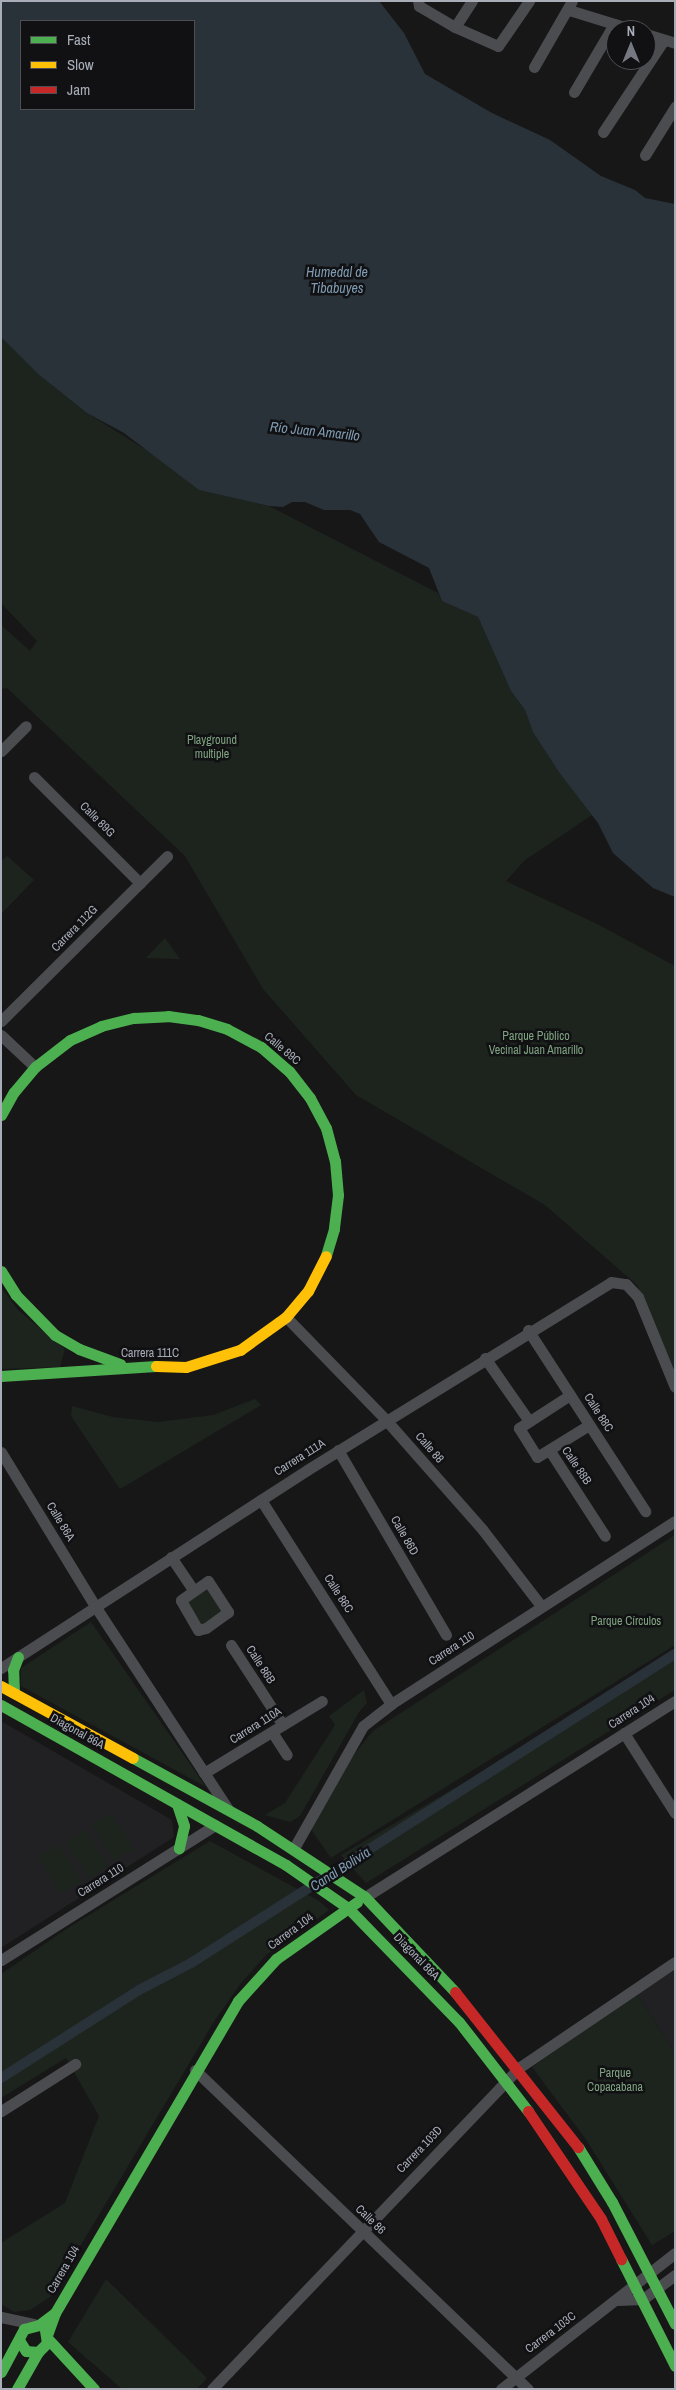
<!DOCTYPE html>
<html>
<head>
<meta charset="utf-8">
<style>
	body { margin:0 }
	#map { position:relative; width:676px; height:2390px; overflow:hidden; background:#171717; font-family:"Archivo Narrow",sans-serif }
	div>[style] { position:absolute }
	.built>* { inset:0; background:#212123 }
	.green>* { inset:0; background:#1d241e; transform-origin:0 0 }
	.water>* { inset:0; background:#2a3239 }
	.canal>* { height:10px; margin:-5px; padding:0 5px; transform-origin:5px; border-radius:5px; background:#2a3239 }
	.street>* { height:11px; margin:-5.5px; padding:0 5.5px; transform-origin:5.5px; border-radius:5.5px; background:#4b4c50 }
	.fast>* { height:11px; margin:-5.5px; padding:0 5.5px; transform-origin:5.5px; border-radius:5.5px; background:#4caf50 }
	.slow>* { height:11px; margin:-5.5px; padding:0 5.5px; transform-origin:5.5px; border-radius:5.5px; background:#ffc107 }
	.jam>* { height:11px; margin:-5.5px; padding:0 5.5px; transform-origin:5.5px; border-radius:5.5px; background:#c62828 }
	span { translate:-50% -50%; white-space:nowrap; text-align:center; line-height:1.15; -webkit-text-stroke:5px #111113; paint-order:stroke }
	.park-label { font-size:12px; color:#7fa381 }
	.street-label { font-size:12px; color:#a8adb8 }
	.water-label { font-size:14px; color:#7f9bb3; font-style:italic }
	.frame { position:absolute; inset:0; border:2px solid #a8adb8; pointer-events:none }
	.legend { position:absolute; left:20px; top:20px; width:175px; height:90px; box-sizing:border-box; background:#111113; border:1px solid #4d4f55; margin:0; padding:6px 9px; list-style:none; font-size:15px; color:#a8adb8 }
	.legend li { display:flex; align-items:center; gap:10px; height:25px }
	.legend b { width:25px; border:1px solid #4d4f55 }
	.north { position:absolute; left:606px; top:20px; width:50px; height:50px; box-sizing:border-box; background:#111113; border:1px solid #4d4f55; border-radius:50%; rotate:0deg; font-size:14px; font-weight:700; line-height:20px; text-align:center; color:#a8adb8 }
	.north::after { content:''; display:block; margin:auto; width:18px; height:22px; background:#757880; clip-path:polygon(50% 0,100% 100%,50% 72%,0 100%) }
</style>
</head>
<body>
<div id="map">
	<div class="built">
		<div style="clip-path:polygon(1px 1721px,172px 1820px,174px 1837px,1px 1948px)"></div>
		<div style="clip-path:polygon(675px 1970px,675px 2053px,637px 1994px)"></div>
	</div>
	<div class="green">
		<div style="clip-path:polygon(1px 337px,38px 374px,87px 413px,162px 460px,199px 490px,269px 506px,438px 593px,442px 601px,478px 617px,511px 691px,525px 710px,533px 732px,592px 815px,525px 860px,506px 881px,597px 924px,675px 966px,675px 1371px,637px 1285px,545px 1205px,356px 1095px,263px 989px,185px 856px,7px 688px,1px 689px,1px 625px,30px 651px,37px 641px,1px 603px)"></div>
		<div style="clip-path:polygon(7px 856px,34px 880px,2px 913px,1px 861px)"></div>
		<div style="clip-path:polygon(165px 938px,180px 959px,146px 958px)"></div>
		<div style="clip-path:polygon(1px 1287px,18px 1310px,65px 1349px,60px 1367px,1px 1369px)"></div>
		<div style="clip-path:polygon(255px 1399px,261px 1405px,120px 1489px,71px 1416px,72px 1406px,113px 1417px,158px 1422px,213px 1415px)"></div>
		<div style="clip-path:polygon(675px 1535px,675px 1645px,331px 1858px,310px 1828px,346px 1764px,373px 1731px)"></div>
		<div style="left:208px;top:1583px;width:35px;height:29px;rotate:57deg"></div>
		<div style="clip-path:polygon(91px 1622px,206px 1787px,21px 1686px,21px 1668px)"></div>
		<div style="clip-path:polygon(675px 1658px,675px 1690px,366px 1883px,341px 1855px)"></div>
		<div style="clip-path:polygon(364px 1690px,367px 1703px,359px 1712px,300px 1816px,290px 1822px,265px 1815px,285px 1803px,335px 1725px,329px 1716px)"></div>
		<div style="left:111px;top:1813px;width:42px;height:23px;rotate:57deg"></div>
		<div style="left:85px;top:1830px;width:43px;height:23px;rotate:57deg"></div>
		<div style="clip-path:polygon(210px 1841px,319px 1901px,329px 1910px,266px 1955px,241px 1983px,215px 2020px,50px 2297px,30px 2310px,14px 2312px,1px 2304px,1px 2243px,65px 2203px,99px 2116px,66px 2058px,1px 2098px,1px 1974px,68px 1928px)"></div>
		<div style="left:59px;top:1844px;width:44px;height:24px;rotate:59deg"></div>
		<div style="clip-path:polygon(637px 1994px,675px 2053px,675px 2231px,652px 2245px,585px 2138px,532px 2067px)"></div>
		<div style="clip-path:polygon(106px 2279px,207px 2378px,197px 2389px,122px 2389px,68px 2342px)"></div>
	</div>
	<div class="water">
		<div style="clip-path:polygon(evenodd,1px 1px,379px 1px,404px 33px,425px 74px,492px 113px,550px 140px,601px 176px,635px 190px,645px 198px,675px 204px,675px 897px,653px 888px,613px 853px,598px 823px,559px 772px,533px 732px,525px 710px,511px 691px,478px 617px,442px 601px,429px 568px,379px 542px,360px 514px,350px 510px,324px 510px,305px 502px,292px 502px,283px 507px,269px 506px,199px 490px,124px 433px,87px 413px,38px 374px,1px 337px,1px 1px,21px 21px,194px 21px,194px 109px,21px 109px,21px 21px)"></div>
	</div>
	<div class="canal">
		<div style="left:1px;top:2078px;width:164px;rotate:-32.5deg"></div>
		<div style="left:139px;top:1990px;width:59px;rotate:-27.4deg"></div>
		<div style="left:191px;top:1963px;width:574px;rotate:-32.56deg"></div>
	</div>
	<div class="street">
		<div style="left:418px;top:1px;width:5px;rotate:79deg"></div>
		<div style="left:419px;top:6px;width:42px;rotate:30.3deg"></div>
		<div style="left:455px;top:27px;width:47px;rotate:23.8deg"></div>
		<div style="left:498px;top:46px;width:55px;rotate:-55.4deg"></div>
		<div style="left:569px;top:10px;width:68px;rotate:17.1deg"></div>
		<div style="left:455px;top:27px;width:31px;rotate:-57deg"></div>
		<div style="left:646px;top:34px;width:30px;rotate:17deg"></div>
		<div style="left:534px;top:67px;width:76px;rotate:-60.1deg"></div>
		<div style="left:574px;top:92px;width:79px;rotate:-59.5deg"></div>
		<div style="left:603px;top:132px;width:110px;rotate:-56.5deg"></div>
		<div style="left:645px;top:155px;width:57px;rotate:-58deg"></div>
		<div style="left:1px;top:751px;width:35px;rotate:-45deg"></div>
		<div style="left:34px;top:777px;width:150px;rotate:45deg"></div>
		<div style="left:1px;top:1021px;width:234px;rotate:-44.8deg"></div>
		<div style="left:1px;top:1035px;width:47px;rotate:43.3deg"></div>
		<div style="left:286px;top:1317px;width:144px;rotate:45.8deg"></div>
		<div style="left:386px;top:1420px;width:145px;rotate:48.6deg"></div>
		<div style="left:482px;top:1529px;width:97px;rotate:52.5deg"></div>
		<div style="left:528px;top:1330px;width:216px;rotate:57.1deg"></div>
		<div style="left:485px;top:1358px;width:77px;rotate:55.1deg"></div>
		<div style="left:570px;top:1395px;width:61px;rotate:147.1deg"></div>
		<div style="left:519px;top:1428px;width:34px;rotate:58deg"></div>
		<div style="left:537px;top:1457px;width:61px;rotate:-31.6deg"></div>
		<div style="left:338px;top:1450px;width:214px;rotate:59.7deg"></div>
		<div style="left:550px;top:1451px;width:101px;rotate:57.1deg"></div>
		<div style="left:1px;top:1452px;width:180px;rotate:58.6deg"></div>
		<div style="left:95px;top:1606px;width:243px;rotate:56.8deg"></div>
		<div style="left:261px;top:1500px;width:242px;rotate:57.5deg"></div>
		<div style="left:171px;top:1557px;width:40px;rotate:56deg"></div>
		<div style="left:208px;top:1581px;width:37px;rotate:57deg"></div>
		<div style="left:228px;top:1612px;width:27px;rotate:144deg"></div>
		<div style="left:206px;top:1628px;width:8px;rotate:166deg"></div>
		<div style="left:198px;top:1630px;width:34px;rotate:-120deg"></div>
		<div style="left:181px;top:1600px;width:33px;rotate:-35deg"></div>
		<div style="left:231px;top:1645px;width:95px;rotate:57deg"></div>
		<div style="left:1px;top:1668px;width:364px;rotate:-32.9deg"></div>
		<div style="left:307px;top:1470px;width:357px;rotate:-31.7deg"></div>
		<div style="left:611px;top:1282px;width:15px;rotate:8deg"></div>
		<div style="left:626px;top:1284px;width:18px;rotate:47deg"></div>
		<div style="left:638px;top:1297px;width:97px;rotate:67.7deg"></div>
		<div style="left:272px;top:1732px;width:27px;rotate:57deg"></div>
		<div style="left:624px;top:1733px;width:95px;rotate:57.5deg"></div>
		<div style="left:204px;top:1773px;width:138px;rotate:-31.4deg"></div>
		<div style="left:294px;top:1848px;width:140px;rotate:-60.5deg"></div>
		<div style="left:363px;top:1726px;width:36px;rotate:-38deg"></div>
		<div style="left:391px;top:1704px;width:338px;rotate:-32.8deg"></div>
		<div style="left:365px;top:1897px;width:367px;rotate:-32.3deg"></div>
		<div style="left:1px;top:1960px;width:253px;rotate:-32.2deg"></div>
		<div style="left:195px;top:2070px;width:461px;rotate:43.8deg"></div>
		<div style="left:1px;top:2111px;width:88px;rotate:-32.4deg"></div>
		<div style="left:618px;top:2300px;width:25px;rotate:-2deg"></div>
		<div style="left:643px;top:2299px;width:40px;rotate:-37deg"></div>
		<div style="left:1px;top:2317px;width:33px;rotate:12deg"></div>
		<div style="left:212px;top:2389px;width:446px;rotate:-46.3deg"></div>
		<div style="left:520px;top:2067px;width:187px;rotate:-34.1deg"></div>
		<div style="left:501px;top:2389px;width:221px;rotate:-38deg"></div>
	</div>
	<div class="fast">
		<div style="left:1px;top:1115px;width:26px;rotate:-61deg"></div>
		<div style="left:14px;top:1092px;width:33px;rotate:-50deg"></div>
		<div style="left:35px;top:1067px;width:44px;rotate:-37.6deg"></div>
		<div style="left:70px;top:1040px;width:34px;rotate:-24deg"></div>
		<div style="left:101px;top:1026px;width:34px;rotate:-14deg"></div>
		<div style="left:134px;top:1018px;width:34px;rotate:-3deg"></div>
		<div style="left:168px;top:1016px;width:30px;rotate:8deg"></div>
		<div style="left:198px;top:1020px;width:30px;rotate:17deg"></div>
		<div style="left:227px;top:1029px;width:38px;rotate:28deg"></div>
		<div style="left:261px;top:1047px;width:37px;rotate:41deg"></div>
		<div style="left:289px;top:1071px;width:34px;rotate:52deg"></div>
		<div style="left:310px;top:1098px;width:34px;rotate:62deg"></div>
		<div style="left:326px;top:1128px;width:34px;rotate:75deg"></div>
		<div style="left:335px;top:1161px;width:34px;rotate:85deg"></div>
		<div style="left:338px;top:1195px;width:34px;rotate:97deg"></div>
		<div style="left:334px;top:1229px;width:28px;rotate:107deg"></div>
		<div style="left:1px;top:1271px;width:28px;rotate:58deg"></div>
		<div style="left:16px;top:1295px;width:56px;rotate:45.7deg"></div>
		<div style="left:55px;top:1335px;width:28px;rotate:30deg"></div>
		<div style="left:79px;top:1349px;width:44px;rotate:20.1deg"></div>
		<div style="left:1px;top:1376px;width:155px;rotate:-3.7deg"></div>
		<div style="left:14px;top:1693px;width:23px;rotate:-92deg"></div>
		<div style="left:13px;top:1670px;width:14px;rotate:-69deg"></div>
		<div style="left:1px;top:1705px;width:327px;rotate:29.3deg"></div>
		<div style="left:286px;top:1865px;width:75px;rotate:34.7deg"></div>
		<div style="left:348px;top:1908px;width:159px;rotate:45.8deg"></div>
		<div style="left:459px;top:2022px;width:113px;rotate:52.2deg"></div>
		<div style="left:133px;top:1758px;width:141px;rotate:28.7deg"></div>
		<div style="left:257px;top:1826px;width:129px;rotate:33.3deg"></div>
		<div style="left:365px;top:1897px;width:131px;rotate:46.5deg"></div>
		<div style="left:177px;top:1804px;width:23px;rotate:72deg"></div>
		<div style="left:184px;top:1826px;width:23px;rotate:103deg"></div>
		<div style="left:578px;top:2147px;width:65px;rotate:58.3deg"></div>
		<div style="left:612px;top:2202px;width:137px;rotate:62.7deg"></div>
		<div style="left:621px;top:2259px;width:120px;rotate:63.2deg"></div>
		<div style="left:47px;top:2335px;width:23px;rotate:-70deg"></div>
		<div style="left:55px;top:2313px;width:362px;rotate:-59.6deg"></div>
		<div style="left:238px;top:2001px;width:57px;rotate:-47.9deg"></div>
		<div style="left:276px;top:1959px;width:99px;rotate:-35.1deg"></div>
		<div style="left:48px;top:2339px;width:68px;rotate:47.4deg"></div>
		<div style="left:19px;top:2340px;width:13px;rotate:58deg"></div>
		<div style="left:26px;top:2351px;width:12px;rotate:5deg"></div>
		<div style="left:38px;top:2352px;width:13px;rotate:-45deg"></div>
		<div style="left:47px;top:2343px;width:13px;rotate:-99deg"></div>
		<div style="left:1px;top:2372px;width:49px;rotate:-61.9deg"></div>
		<div style="left:24px;top:2329px;width:16px;rotate:-15deg"></div>
		<div style="left:39px;top:2325px;width:20px;rotate:-37deg"></div>
		<div style="left:17px;top:2389px;width:43px;rotate:-60.4deg"></div>
	</div>
	<div class="slow">
		<div style="left:156px;top:1366px;width:30px;rotate:2deg"></div>
		<div style="left:186px;top:1367px;width:57px;rotate:-17.5deg"></div>
		<div style="left:240px;top:1350px;width:57px;rotate:-35.7deg"></div>
		<div style="left:286px;top:1317px;width:34px;rotate:-50deg"></div>
		<div style="left:308px;top:1291px;width:39px;rotate:-63deg"></div>
		<div style="left:1px;top:1686px;width:150px;rotate:28.6deg"></div>
	</div>
	<div class="jam">
		<div style="left:455px;top:1992px;width:198px;rotate:51.6deg"></div>
		<div style="left:528px;top:2111px;width:130px;rotate:55.9deg"></div>
		<div style="left:601px;top:2219px;width:45px;rotate:63.4deg"></div>
	</div>
	<div class="park-label">
		<span style="left:212px;top:748px">Playground<br>multiple</span>
		<span style="left:536px;top:1044px">Parque Público<br>Vecinal Juan Amarillo</span>
		<span style="left:626px;top:1622px">Parque Círculos</span>
		<span style="left:615px;top:2081px">Parque<br>Copacabana</span>
	</div>
	<div class="street-label">
		<span style="left:97px;top:820px;rotate:45deg">Calle 89G</span>
		<span style="left:75px;top:929px;rotate:-45deg">Carrera 112G</span>
		<span style="left:282px;top:1049px;rotate:40deg">Calle 89C</span>
		<span style="left:150px;top:1354px">Carrera 111C</span>
		<span style="left:598px;top:1413px;rotate:57deg">Calle 88C</span>
		<span style="left:429px;top:1448px;rotate:49deg">Calle 88</span>
		<span style="left:300px;top:1458px;rotate:-32deg">Carrera 111A</span>
		<span style="left:576px;top:1466px;rotate:56deg">Calle 88B</span>
		<span style="left:60px;top:1522px;rotate:59deg">Calle 86A</span>
		<span style="left:404px;top:1536px;rotate:60deg">Calle 86D</span>
		<span style="left:338px;top:1594px;rotate:57deg">Calle 86C</span>
		<span style="left:452px;top:1649px;rotate:-33deg">Carrera 110</span>
		<span style="left:260px;top:1665px;rotate:57deg">Calle 86B</span>
		<span style="left:632px;top:1712px;rotate:-33deg">Carrera 104</span>
		<span style="left:256px;top:1726px;rotate:-32deg">Carrera 110A</span>
		<span style="left:77px;top:1732px;rotate:29deg">Diagonal 86A</span>
		<span style="left:101px;top:1881px;rotate:-32deg">Carrera 110</span>
		<span style="left:291px;top:1932px;rotate:-36deg">Carrera 104</span>
		<span style="left:416px;top:1957px;rotate:46deg">Diagonal 86A</span>
		<span style="left:420px;top:2150px;rotate:-46deg">Carrera 103D</span>
		<span style="left:370px;top:2220px;rotate:44deg">Calle 86</span>
		<span style="left:64px;top:2270px;rotate:-60deg">Carrera 104</span>
		<span style="left:551px;top:2333px;rotate:-37deg">Carrera 103C</span>
	</div>
	<div class="water-label">
		<span style="left:337px;top:280px">Humedal de<br>Tibabuyes</span>
		<span style="left:315px;top:431px;rotate:6deg">Río Juan Amarillo</span>
		<span style="left:340px;top:1869px;rotate:-33deg">Canal Bolivia</span>
	</div>
	<div class="frame"></div>
	<ul class="legend">
	<li><b style="height:6px;background:#4caf50"></b>Fast</li>
	<li><b style="height:6px;background:#ffc107"></b>Slow</li>
	<li><b style="height:6px;background:#c62828"></b>Jam</li>
	</ul>
	<div class="north">N</div>
</div>
</body>
</html>
